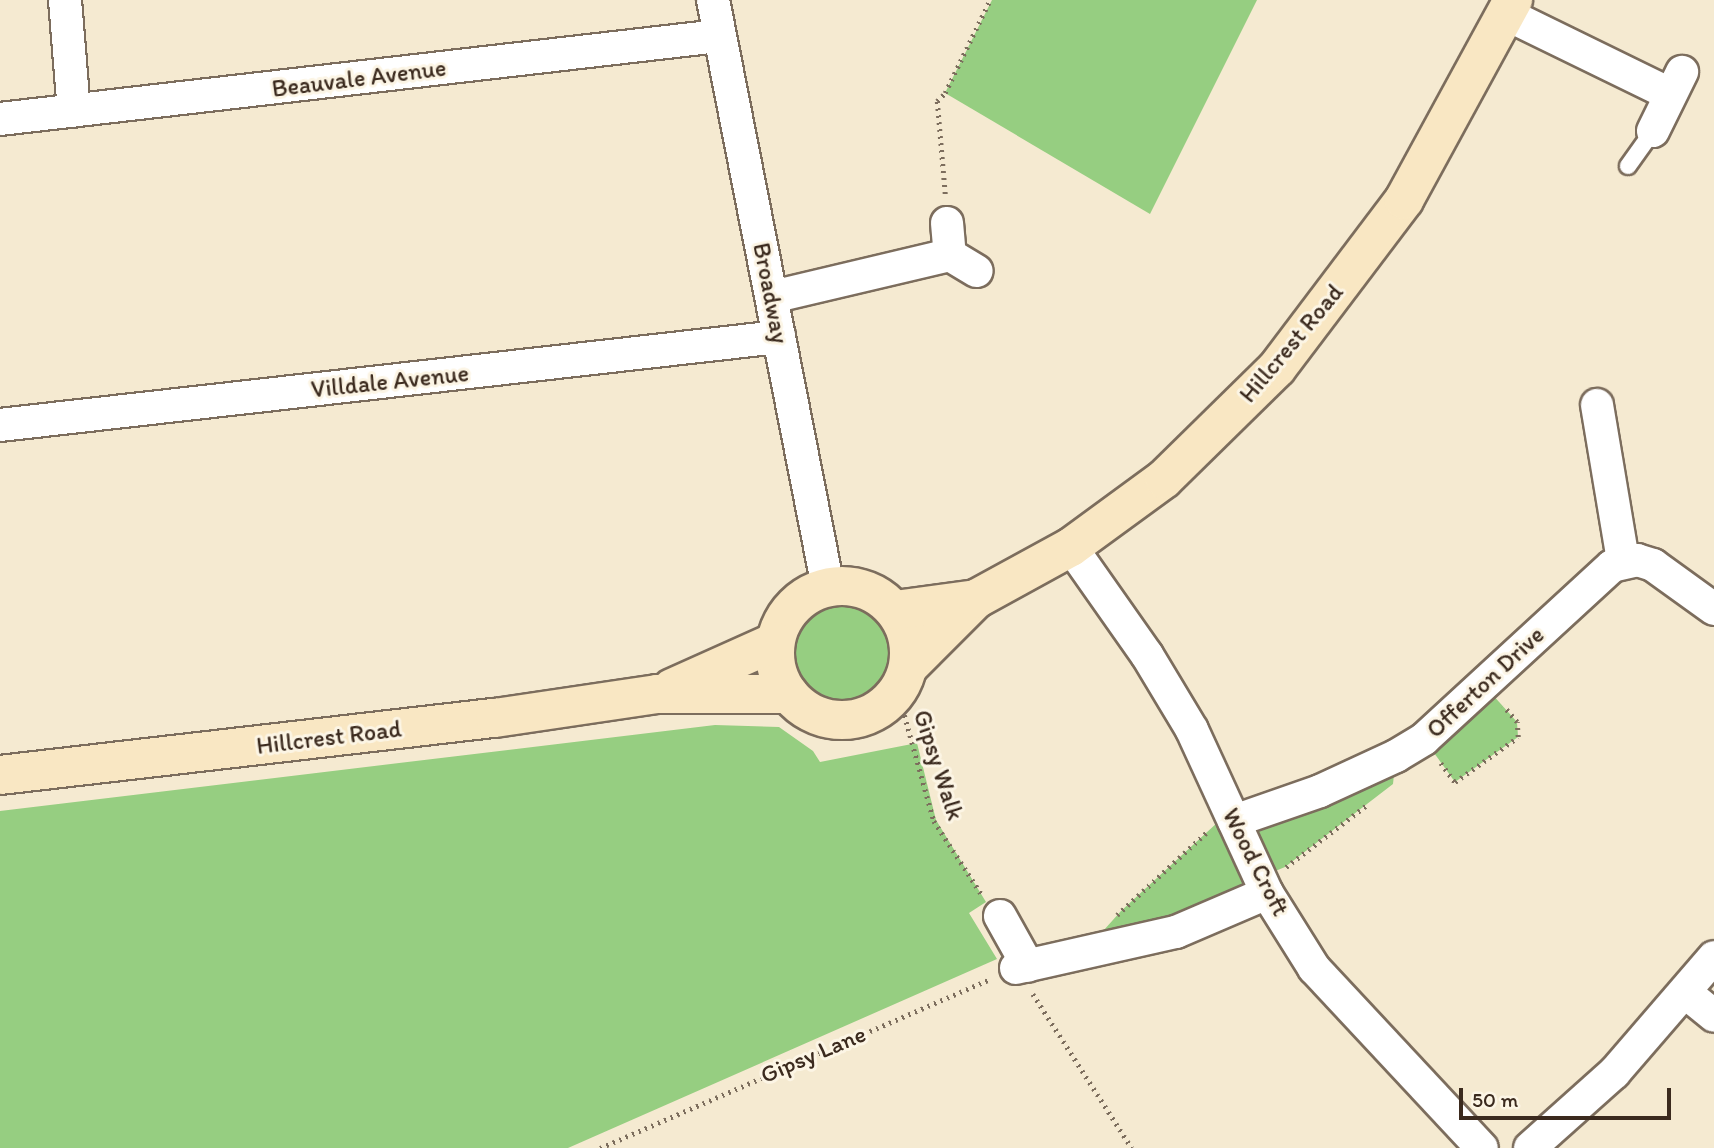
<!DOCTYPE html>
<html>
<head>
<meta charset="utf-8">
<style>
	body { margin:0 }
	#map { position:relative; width:1714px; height:1148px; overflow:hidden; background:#f5ead1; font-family:Itim,sans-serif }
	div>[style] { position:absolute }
	.green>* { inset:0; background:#96ce81 }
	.round { border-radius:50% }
	.path>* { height:4.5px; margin-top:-2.25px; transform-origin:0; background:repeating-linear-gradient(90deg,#7c6d5d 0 2px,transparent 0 7px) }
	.roads { filter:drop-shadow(2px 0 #7c6d5d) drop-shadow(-2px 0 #7c6d5d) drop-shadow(0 2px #7c6d5d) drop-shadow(0 -2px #7c6d5d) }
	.lane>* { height:16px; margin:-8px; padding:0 8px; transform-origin:8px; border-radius:8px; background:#fff }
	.street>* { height:32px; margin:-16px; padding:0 16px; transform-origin:16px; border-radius:16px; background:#fff }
	.secondary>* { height:38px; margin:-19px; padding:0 19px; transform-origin:19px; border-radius:19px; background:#f9e7c3 }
	.secondary>.ring { margin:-19px; padding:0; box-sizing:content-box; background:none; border:38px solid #f9e7c3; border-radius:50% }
	span { translate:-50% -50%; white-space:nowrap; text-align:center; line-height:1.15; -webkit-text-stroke:6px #fcf5e5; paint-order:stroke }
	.street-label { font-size:24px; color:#3b2a1e }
	.scale { position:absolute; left:1459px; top:1088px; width:212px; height:32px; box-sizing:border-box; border:4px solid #3b2a1e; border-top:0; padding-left:9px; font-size:21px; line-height:24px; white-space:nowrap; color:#3b2a1e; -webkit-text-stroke:5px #fcf5e5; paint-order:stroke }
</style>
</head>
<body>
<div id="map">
	<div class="green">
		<div style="clip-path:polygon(992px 0,1257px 0,1150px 214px,945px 93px)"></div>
		<div class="round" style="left:775px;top:586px;width:134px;height:134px"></div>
		<div style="clip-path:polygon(1483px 684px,1517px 722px,1518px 737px,1455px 782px,1424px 739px)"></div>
		<div style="clip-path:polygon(715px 725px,779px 727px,813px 751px,820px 762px,917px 743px,936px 820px,986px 902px,969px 913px,997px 959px,568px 1148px,0 1148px,0 811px)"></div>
		<div style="clip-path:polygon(1396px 756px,1393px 784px,1285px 867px,1261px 877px,1267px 893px,1086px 950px,1121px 911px,1230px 811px)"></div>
	</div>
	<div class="path">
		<div style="left:945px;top:194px;width:93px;rotate:-94.9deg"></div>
		<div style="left:937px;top:101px;width:11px;rotate:-45deg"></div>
		<div style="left:945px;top:93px;width:103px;rotate:-64.2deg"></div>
		<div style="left:899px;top:695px;width:131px;rotate:74.5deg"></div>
		<div style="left:934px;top:821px;width:88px;rotate:57deg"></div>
		<div style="left:1441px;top:763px;width:24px;rotate:54deg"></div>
		<div style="left:1455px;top:782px;width:77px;rotate:-35.5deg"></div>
		<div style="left:1518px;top:737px;width:15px;rotate:-94deg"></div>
		<div style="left:1517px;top:722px;width:21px;rotate:-131deg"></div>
		<div style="left:1286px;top:867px;width:103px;rotate:-37.5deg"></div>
		<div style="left:1117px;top:915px;width:124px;rotate:-42.7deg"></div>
		<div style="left:1033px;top:994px;width:183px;rotate:57.3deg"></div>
		<div style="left:600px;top:1148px;width:426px;rotate:-23.4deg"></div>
	</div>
	<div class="roads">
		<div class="lane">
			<div style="left:1628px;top:166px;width:43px;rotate:-54.5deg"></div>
		</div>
		<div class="street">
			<div style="left:65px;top:0;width:111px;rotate:85.4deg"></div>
			<div style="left:713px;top:0;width:598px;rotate:78.92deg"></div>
			<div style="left:1506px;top:14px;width:182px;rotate:26deg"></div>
			<div style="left:0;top:119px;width:723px;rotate:-6.59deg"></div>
			<div style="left:1653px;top:131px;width:66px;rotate:-63.8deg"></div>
			<div style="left:947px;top:223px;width:32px;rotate:85deg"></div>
			<div style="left:950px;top:255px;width:31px;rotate:31deg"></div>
			<div style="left:772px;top:297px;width:183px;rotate:-13.3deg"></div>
			<div style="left:1597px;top:405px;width:158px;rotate:80.5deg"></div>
			<div style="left:0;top:425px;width:784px;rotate:-6.45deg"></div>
			<div style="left:1071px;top:547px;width:132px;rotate:54.9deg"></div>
			<div style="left:1147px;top:655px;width:87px;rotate:59deg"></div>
			<div style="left:1192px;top:730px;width:179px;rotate:65.3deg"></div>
			<div style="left:1267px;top:893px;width:89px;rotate:57.9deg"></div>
			<div style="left:1314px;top:968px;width:246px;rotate:47deg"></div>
			<div style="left:1234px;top:821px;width:91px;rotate:-19.2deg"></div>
			<div style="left:1320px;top:791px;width:84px;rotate:-24.7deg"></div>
			<div style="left:1396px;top:756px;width:33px;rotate:-31deg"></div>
			<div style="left:1424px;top:739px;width:255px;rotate:-42.6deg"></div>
			<div style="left:1612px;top:566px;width:26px;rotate:-13deg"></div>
			<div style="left:1637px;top:560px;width:17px;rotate:17deg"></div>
			<div style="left:1653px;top:565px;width:75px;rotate:35.8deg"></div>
			<div style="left:1000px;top:916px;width:57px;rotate:60.8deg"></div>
			<div style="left:1016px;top:968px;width:164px;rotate:-12.7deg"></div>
			<div style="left:1176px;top:932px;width:99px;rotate:-23.2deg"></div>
			<div style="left:1686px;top:993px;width:36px;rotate:39deg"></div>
			<div style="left:1530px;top:1148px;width:113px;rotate:-41.8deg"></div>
			<div style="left:1614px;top:1073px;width:153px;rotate:-49.2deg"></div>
		</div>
		<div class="secondary">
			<div class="ring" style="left:775px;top:586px;width:96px;height:96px"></div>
			<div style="left:895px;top:610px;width:82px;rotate:-7.7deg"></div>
			<div style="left:909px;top:666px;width:95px;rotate:-45deg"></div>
			<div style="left:976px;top:599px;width:108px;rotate:-28.7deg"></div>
			<div style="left:1071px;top:547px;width:115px;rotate:-36.2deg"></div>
			<div style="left:1164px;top:479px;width:158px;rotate:-44.5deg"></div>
			<div style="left:1277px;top:368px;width:211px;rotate:-52.9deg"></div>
			<div style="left:1404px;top:200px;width:228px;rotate:-61.4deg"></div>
			<div style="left:672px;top:688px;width:113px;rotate:-24.1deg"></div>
			<div style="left:0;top:775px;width:498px;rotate:-6.6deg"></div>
			<div style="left:495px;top:718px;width:164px;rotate:-8.4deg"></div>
			<div style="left:657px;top:694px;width:132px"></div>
		</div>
	</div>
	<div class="street-label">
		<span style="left:359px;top:78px;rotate:-7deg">Beauvale Avenue</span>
		<span style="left:771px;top:293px;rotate:79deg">Broadway</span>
		<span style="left:1291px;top:343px;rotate:-50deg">Hillcrest Road</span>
		<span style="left:390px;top:381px;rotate:-6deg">Villdale Avenue</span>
		<span style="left:1485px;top:682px;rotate:-43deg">Offerton Drive</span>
		<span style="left:329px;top:737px;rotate:-7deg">Hillcrest Road</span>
		<span style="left:939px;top:765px;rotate:72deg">Gipsy Walk</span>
		<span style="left:1256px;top:862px;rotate:63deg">Wood Croft</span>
		<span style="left:813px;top:1054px;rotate:-23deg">Gipsy Lane</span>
	</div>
	<div class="scale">50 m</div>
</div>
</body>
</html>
